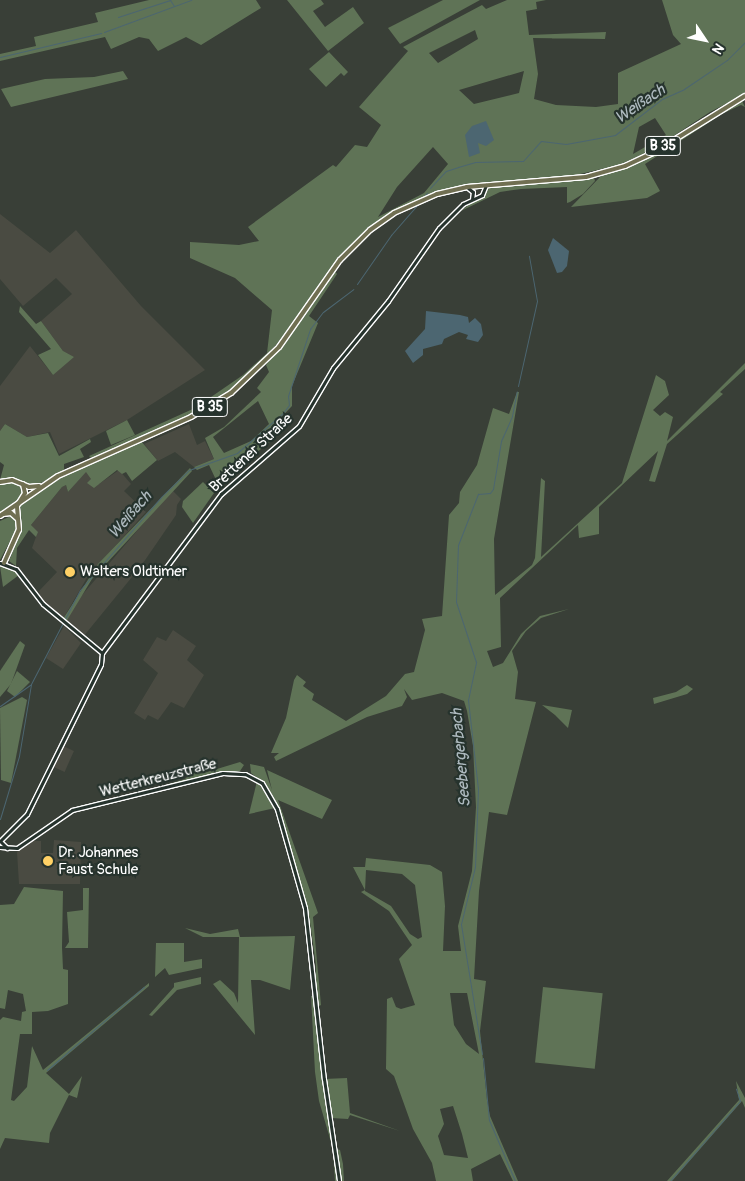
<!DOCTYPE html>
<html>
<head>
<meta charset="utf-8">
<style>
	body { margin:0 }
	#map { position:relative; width:745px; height:1181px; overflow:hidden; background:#393f37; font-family:Pangolin,sans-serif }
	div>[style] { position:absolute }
	.built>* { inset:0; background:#4a4b42; transform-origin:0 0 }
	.green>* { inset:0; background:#5f7356; transform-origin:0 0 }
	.water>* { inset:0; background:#4c6671 }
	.stream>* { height:1px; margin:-0.5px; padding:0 0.5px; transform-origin:0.5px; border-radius:0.5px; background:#4c6671 }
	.roads { filter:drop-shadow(1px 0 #fff) drop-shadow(-1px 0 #fff) drop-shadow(0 1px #fff) drop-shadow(0 -1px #fff) }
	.tertiary>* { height:3px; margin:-1.5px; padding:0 1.5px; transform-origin:1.5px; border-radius:1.5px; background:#26332d }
	.secondary>* { height:3px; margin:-1.5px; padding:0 1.5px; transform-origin:1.5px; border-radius:1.5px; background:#26332d }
	.primary>* { height:4px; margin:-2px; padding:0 2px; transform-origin:2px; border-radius:2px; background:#706f52 }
	.dots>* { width:14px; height:14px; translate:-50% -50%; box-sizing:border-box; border:2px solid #26332d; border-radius:50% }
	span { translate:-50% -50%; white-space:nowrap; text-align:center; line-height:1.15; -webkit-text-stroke:4.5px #26332d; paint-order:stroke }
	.shield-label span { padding:1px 4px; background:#26332d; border:1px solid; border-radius:4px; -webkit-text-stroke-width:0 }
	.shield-label { font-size:14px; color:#fff; font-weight:700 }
	.street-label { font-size:15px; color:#fff }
	.poi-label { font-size:15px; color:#fff }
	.left { translate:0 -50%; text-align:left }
	.water-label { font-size:16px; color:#aebabf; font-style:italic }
	.north { position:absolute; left:680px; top:15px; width:50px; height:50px; -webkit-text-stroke:4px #26332d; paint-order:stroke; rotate:124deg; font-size:14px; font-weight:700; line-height:20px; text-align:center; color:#fff }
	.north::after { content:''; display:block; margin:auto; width:18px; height:22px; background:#fff; clip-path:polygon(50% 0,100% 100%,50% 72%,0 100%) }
</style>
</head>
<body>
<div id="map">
	<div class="built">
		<div style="clip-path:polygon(0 214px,50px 253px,76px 230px,141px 306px,205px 370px,127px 420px,59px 454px,50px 432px,27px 437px,5px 424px,0 431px,0 386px,30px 346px,53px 375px,63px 351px,41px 321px,72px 294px,56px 278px,23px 306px,0 279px)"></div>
		<div style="clip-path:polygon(189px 424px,197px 445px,205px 441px,214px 459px,194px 467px,175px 452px,158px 461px,144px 444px)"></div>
		<div style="clip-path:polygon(119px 470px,131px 484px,124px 491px,146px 512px,88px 576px,63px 619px,40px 599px,39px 591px,57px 572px,32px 548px,37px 534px,31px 525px,62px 487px,66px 485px,68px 492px,86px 471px,99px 484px)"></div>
		<div style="clip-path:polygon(172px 490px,181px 499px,177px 505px,176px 515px,141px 566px,83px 637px,66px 622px,77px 601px)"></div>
		<div style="clip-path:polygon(64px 626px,81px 643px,63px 669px,46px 658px)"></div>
		<div style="clip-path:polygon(173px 630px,196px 646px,187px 660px,204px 675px,184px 708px,171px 702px,158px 720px,148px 715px,145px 720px,134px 713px,158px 673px,143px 660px,157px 637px,166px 641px)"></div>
		<div style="left:63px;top:746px;width:12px;height:23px;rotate:24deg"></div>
		<div style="clip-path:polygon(54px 840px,81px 842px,80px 884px,19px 884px,17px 852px,32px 841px,41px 841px,41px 853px,53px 853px)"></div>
	</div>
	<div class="green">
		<div style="clip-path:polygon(149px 0,256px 0,261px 8px,201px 45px,186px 37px,158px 51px,149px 39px,139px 37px,111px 49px,105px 37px,0 61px,0 54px,36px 46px,34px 37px,98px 22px,95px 13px)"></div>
		<div style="clip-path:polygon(287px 0,321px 0,324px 4px,313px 11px,325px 27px,353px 7px,364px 23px,328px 51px)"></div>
		<div style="clip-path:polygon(443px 0,480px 0,400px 44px,388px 28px)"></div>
		<div style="clip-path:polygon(evenodd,507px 0,546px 0,536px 2px,537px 9px,526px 11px,529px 35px,606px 32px,605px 39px,533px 38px,538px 74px,534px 99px,556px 105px,596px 107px,618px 104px,618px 73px,681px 44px,673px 35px,662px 0,745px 0,745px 94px,710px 112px,652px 150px,619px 165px,567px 177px,467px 185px,433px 193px,378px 221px,334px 270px,337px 274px,309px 316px,318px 323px,292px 386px,292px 406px,265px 434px,271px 441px,221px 481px,217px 482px,209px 465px,197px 470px,194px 467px,214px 459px,205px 438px,224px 427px,261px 392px,257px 388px,269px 372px,266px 365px,305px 313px,245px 379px,223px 397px,190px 416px,91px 458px,89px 456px,195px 408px,243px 375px,267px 353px,272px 310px,235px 278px,190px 258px,190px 242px,239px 245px,259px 241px,248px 227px,333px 165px,336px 167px,355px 145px,367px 147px,381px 125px,359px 107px,408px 51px,403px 47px,482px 5px,486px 9px,507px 0,475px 30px,478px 39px,438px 63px,429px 53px,475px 30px,507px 0,524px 71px,519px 93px,474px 104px,459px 90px,524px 71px,507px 0,655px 118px,666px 135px,633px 154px,639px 127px,655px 118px,507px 0,433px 147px,448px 164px,424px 193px,378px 217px,397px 187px,433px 147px,507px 0,258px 401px,269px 424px,251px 441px,224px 453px,213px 437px,258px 401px)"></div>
		<div style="clip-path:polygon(329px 52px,348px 72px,344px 76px,341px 73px,326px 87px,309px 69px)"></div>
		<div style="clip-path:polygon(123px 71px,128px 79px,11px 107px,1px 89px,45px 79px,94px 77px)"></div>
		<div style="clip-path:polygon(742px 101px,745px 107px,741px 105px,722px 114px,645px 164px,660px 191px,647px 198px,571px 207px,601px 176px,652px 156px,719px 112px)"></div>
		<div style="clip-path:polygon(594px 177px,595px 181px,583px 194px,570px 202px,567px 203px,567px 187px,521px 189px,500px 192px,461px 211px,491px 187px)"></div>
		<div style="clip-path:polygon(20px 306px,36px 324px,41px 321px,63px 351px,74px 357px,53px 375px,38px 355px,51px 349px,19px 312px)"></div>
		<div style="clip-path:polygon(evenodd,745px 363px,745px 369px,720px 392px,723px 394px,667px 444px,655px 482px,649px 481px,658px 451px,599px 507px,599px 534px,579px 538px,578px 525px,500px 598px,501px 647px,487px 651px,493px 667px,503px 663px,521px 634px,540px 616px,569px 609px,541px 618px,526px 631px,512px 651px,518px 672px,515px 699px,536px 702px,507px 815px,489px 812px,479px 891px,474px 979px,486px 981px,480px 1031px,487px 1100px,490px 1116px,518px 1181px,513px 1181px,500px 1154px,471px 1169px,473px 1181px,436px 1181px,432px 1163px,413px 1129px,394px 1076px,386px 1069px,387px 999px,392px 997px,396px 1007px,401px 1009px,415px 1005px,399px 959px,412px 945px,389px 911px,361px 892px,365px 890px,353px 867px,365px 867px,366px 858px,430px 865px,442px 872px,445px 906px,443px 951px,461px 951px,458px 926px,472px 871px,476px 807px,473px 746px,467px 711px,464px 701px,442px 693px,412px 700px,404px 689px,407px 697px,402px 706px,367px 717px,276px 761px,274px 757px,279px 753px,271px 753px,286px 718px,294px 680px,297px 675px,306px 682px,303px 686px,314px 694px,312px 700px,346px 721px,386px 696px,405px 674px,414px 672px,425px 630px,422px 619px,442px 616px,449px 515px,459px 503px,460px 492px,477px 465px,493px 408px,509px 414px,517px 392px,519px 392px,494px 539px,495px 595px,532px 565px,535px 558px,541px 478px,545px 481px,541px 557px,622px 483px,656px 375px,665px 381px,669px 395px,653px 410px,660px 416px,665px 412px,673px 417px,667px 441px,745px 363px,366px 870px,402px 874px,415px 885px,422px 937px,418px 939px,410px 934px,391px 906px,365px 891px,366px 870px,745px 363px,450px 993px,467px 993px,479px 1054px,466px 1044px,454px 1025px,450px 993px,745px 363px,453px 1106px,462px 1134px,468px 1158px,444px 1155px,438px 1136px,444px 1124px,440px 1109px,453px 1106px)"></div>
		<div style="clip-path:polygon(127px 420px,135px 435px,111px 445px,106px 431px)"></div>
		<div style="clip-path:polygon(5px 424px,27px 437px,48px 433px,59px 456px,90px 439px,91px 442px,80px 449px,84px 457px,64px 464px,64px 471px,48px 480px,33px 486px,12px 478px,0 480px,4px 465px,0 462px,0 431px)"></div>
		<div style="clip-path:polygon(141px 441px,157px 460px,132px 481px,126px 472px,122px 474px,117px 470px,94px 488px,87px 483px,91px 479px,86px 472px,68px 492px,66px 485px,62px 487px,31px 525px,38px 532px,36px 537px,29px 530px,17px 548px,16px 566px,9px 561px,22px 528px,20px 503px,71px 472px)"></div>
		<div style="clip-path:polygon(190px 468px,192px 471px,92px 579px,66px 622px,63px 619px,98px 564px)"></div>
		<div style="clip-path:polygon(13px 482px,23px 489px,22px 496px,0 513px,0 484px)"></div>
		<div style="clip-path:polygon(203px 482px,214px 493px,193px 523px,182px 507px,183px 501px)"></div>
		<div style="clip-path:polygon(11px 516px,17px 520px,17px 528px,0 560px,0 521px)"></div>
		<div style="clip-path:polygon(0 566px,9px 567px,19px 575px,3px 587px)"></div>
		<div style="clip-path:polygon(20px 641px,25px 645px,11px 684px,0 697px,0 671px)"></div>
		<div style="clip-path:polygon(17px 671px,30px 682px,15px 697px,7px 691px)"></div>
		<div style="clip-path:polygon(687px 685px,693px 689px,687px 694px,654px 704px,653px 698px,676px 692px)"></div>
		<div style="clip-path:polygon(22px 697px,27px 700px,11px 783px,1px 780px,0 708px)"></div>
		<div style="clip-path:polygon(542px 705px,572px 710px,568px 728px,555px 715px)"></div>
		<div style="clip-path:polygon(240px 762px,244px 765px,240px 771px,165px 785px,185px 779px,197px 767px,207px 772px)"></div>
		<div style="clip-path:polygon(250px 764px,264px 767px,272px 790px,267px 770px,332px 800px,322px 819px,278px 800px,318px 913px,313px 917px,321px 1005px,317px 1007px,324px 1079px,347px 1078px,350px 1113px,400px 1131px,350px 1115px,348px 1119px,331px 1118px,336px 1149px,340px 1150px,343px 1164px,344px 1181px,335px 1181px,333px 1149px,319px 1101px,315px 1072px,311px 996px,315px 996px,316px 965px,309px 915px,273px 796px,263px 782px,251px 773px)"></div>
		<div style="clip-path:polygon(257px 781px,275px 808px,249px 814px)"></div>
		<div style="clip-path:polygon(24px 887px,63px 891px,62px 947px,63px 969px,68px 970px,68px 1004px,48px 1011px,32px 1012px,32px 1034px,20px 1034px,11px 1100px,14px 1101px,27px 1087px,32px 1046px,43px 1070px,149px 983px,149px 986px,46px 1073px,69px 1094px,82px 1076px,77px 1098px,69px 1095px,50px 1133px,49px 1143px,5px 1138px,0 1149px,0 1020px,3px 1017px,21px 1021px,22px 1012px,26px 1011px,23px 994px,8px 990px,5px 1009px,0 1008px,0 905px,14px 904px)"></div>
		<div style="clip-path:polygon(83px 888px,89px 888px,88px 948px,65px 948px,69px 942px,67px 912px,83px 910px)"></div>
		<div style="clip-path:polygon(185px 928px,210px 934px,238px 929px,240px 937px,295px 936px,290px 990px,260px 980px,251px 980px,255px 1035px,213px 984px,220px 980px,234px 993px,238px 1003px,239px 937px,203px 937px)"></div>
		<div style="clip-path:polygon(156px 943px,184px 943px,184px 962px,202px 959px,202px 968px,169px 975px,165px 968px,155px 977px)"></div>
		<div style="clip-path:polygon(201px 977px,201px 984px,177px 990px,152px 1016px,149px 1015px,174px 987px,174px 983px)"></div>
		<div style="left:543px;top:987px;width:60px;height:76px;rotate:6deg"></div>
		<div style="clip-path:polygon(736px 1081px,745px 1098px,745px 1108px,742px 1101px,672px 1181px,667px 1181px,739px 1100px)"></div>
	</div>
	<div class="water">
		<div style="clip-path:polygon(486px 121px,494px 140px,486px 146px,478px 143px,480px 153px,469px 157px,465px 135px,472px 126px)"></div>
		<div style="clip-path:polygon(553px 238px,569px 251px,567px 266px,562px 272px,557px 273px,548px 250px)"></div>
		<div style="clip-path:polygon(426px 311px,460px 315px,468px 317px,469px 323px,475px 318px,481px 324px,483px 335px,478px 342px,466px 339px,468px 335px,459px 332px,444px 339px,442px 344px,423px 349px,423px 355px,413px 363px,405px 351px,425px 329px)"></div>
	</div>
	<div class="stream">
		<div style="left:118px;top:17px;width:55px;rotate:-18.1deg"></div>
		<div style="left:170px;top:0;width:7px;rotate:56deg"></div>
		<div style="left:104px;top:32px;width:93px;rotate:-20.2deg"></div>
		<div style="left:0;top:57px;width:104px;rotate:-13.4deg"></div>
		<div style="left:430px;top:188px;width:23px;rotate:-47deg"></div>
		<div style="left:446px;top:171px;width:13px;rotate:-18deg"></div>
		<div style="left:458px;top:167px;width:18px;rotate:-16deg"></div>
		<div style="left:475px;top:162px;width:48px;rotate:-1.2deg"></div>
		<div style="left:523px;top:161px;width:27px;rotate:-48deg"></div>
		<div style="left:541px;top:141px;width:25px;rotate:7deg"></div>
		<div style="left:566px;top:144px;width:50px;rotate:-10.4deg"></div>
		<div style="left:615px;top:135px;width:59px;rotate:-37.5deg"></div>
		<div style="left:662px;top:99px;width:24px;rotate:-24deg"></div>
		<div style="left:684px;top:89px;width:52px;rotate:-34deg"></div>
		<div style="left:727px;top:60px;width:25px;rotate:-45deg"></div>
		<div style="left:423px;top:197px;width:6px;rotate:-45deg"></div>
		<div style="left:357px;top:284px;width:60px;rotate:-55.2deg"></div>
		<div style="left:391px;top:235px;width:41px;rotate:-48.9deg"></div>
		<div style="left:518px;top:386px;width:87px;rotate:-77.4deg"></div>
		<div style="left:537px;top:301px;width:46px;rotate:-100.1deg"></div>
		<div style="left:0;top:706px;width:37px;rotate:-35deg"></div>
		<div style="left:0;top:819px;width:66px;rotate:-73.2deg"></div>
		<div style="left:19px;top:756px;width:73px;rotate:-80.5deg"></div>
		<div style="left:31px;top:684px;width:106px;rotate:-62.5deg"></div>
		<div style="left:80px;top:590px;width:123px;rotate:-48.9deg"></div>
		<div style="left:161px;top:497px;width:39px;rotate:-44deg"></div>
		<div style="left:189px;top:470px;width:51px;rotate:-19.5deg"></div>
		<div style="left:237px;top:453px;width:60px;rotate:-40.9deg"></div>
		<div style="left:282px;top:414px;width:11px;rotate:-52deg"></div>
		<div style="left:289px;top:405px;width:9px;rotate:-96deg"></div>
		<div style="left:288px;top:396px;width:71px;rotate:-71.8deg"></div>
		<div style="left:310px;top:329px;width:21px;rotate:-53deg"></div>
		<div style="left:323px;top:312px;width:38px;rotate:-37deg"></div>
		<div style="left:482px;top:1054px;width:132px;rotate:-99.2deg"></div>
		<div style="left:461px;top:924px;width:59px;rotate:-76.2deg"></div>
		<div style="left:475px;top:867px;width:78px;rotate:-87.8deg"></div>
		<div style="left:478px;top:789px;width:90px;rotate:-96.4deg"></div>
		<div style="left:468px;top:700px;width:39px;rotate:-78deg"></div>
		<div style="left:476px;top:662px;width:63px;rotate:-108.4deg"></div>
		<div style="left:456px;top:602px;width:57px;rotate:-88deg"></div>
		<div style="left:458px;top:545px;width:55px;rotate:-68.6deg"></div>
		<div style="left:478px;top:494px;width:12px;rotate:-5deg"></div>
		<div style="left:490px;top:493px;width:5px;rotate:-53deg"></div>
		<div style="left:493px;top:489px;width:49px;rotate:-80.5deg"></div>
		<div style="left:501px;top:441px;width:27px;rotate:-66deg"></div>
		<div style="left:512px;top:416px;width:25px;rotate:-79deg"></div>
		<div style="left:483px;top:1058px;width:62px;rotate:84.5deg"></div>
		<div style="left:489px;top:1120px;width:66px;rotate:66.9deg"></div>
		<div style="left:47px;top:1070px;width:128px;rotate:-40.6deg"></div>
		<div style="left:670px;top:1181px;width:106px;rotate:-48.8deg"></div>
		<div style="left:740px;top:1101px;width:13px;rotate:-108deg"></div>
	</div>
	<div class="roads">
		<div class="tertiary">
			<div style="left:468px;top:188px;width:6px;rotate:39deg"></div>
			<div style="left:473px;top:192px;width:7px;rotate:98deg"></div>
			<div style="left:0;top:563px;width:17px;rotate:21deg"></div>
			<div style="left:16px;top:569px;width:44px;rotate:52.4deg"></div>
			<div style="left:43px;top:604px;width:77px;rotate:39.7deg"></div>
			<div style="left:102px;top:653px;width:199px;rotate:-53.2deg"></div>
			<div style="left:221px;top:494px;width:103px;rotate:-41.1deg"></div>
			<div style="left:299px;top:426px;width:67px;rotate:-59.6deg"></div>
			<div style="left:333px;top:368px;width:87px;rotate:-50.6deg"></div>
			<div style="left:388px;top:301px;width:89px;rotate:-55.1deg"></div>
			<div style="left:439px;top:228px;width:34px;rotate:-45deg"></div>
			<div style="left:463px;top:204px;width:21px;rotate:-25deg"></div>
			<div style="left:482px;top:195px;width:11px;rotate:-68deg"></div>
			<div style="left:0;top:841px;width:38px;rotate:-45deg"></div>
			<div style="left:27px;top:814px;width:167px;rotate:-63.7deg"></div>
			<div style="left:101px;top:664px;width:11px;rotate:-85deg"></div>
		</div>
		<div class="secondary">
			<div style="left:0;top:841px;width:10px;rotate:45deg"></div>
			<div style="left:0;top:847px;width:17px;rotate:3deg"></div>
			<div style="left:17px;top:848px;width:67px;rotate:-34.6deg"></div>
			<div style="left:72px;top:810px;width:155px;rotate:-13.8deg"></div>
			<div style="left:223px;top:773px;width:22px;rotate:3deg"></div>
			<div style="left:245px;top:774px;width:19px;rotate:28deg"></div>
			<div style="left:262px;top:783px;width:30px;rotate:60deg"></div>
			<div style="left:277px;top:809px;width:103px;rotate:74.2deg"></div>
			<div style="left:305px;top:908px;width:172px;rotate:83.7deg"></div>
			<div style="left:324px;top:1079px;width:103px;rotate:81.6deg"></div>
		</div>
		<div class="primary">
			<div style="left:0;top:482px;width:12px;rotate:-9deg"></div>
			<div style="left:12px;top:480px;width:18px;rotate:22deg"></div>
			<div style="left:29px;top:487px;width:10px;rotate:-6deg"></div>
			<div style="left:3px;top:514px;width:8px;rotate:-7deg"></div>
			<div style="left:11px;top:513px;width:9px;rotate:41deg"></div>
			<div style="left:0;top:516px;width:70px;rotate:-34.6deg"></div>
			<div style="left:58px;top:476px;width:145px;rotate:-23.9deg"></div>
			<div style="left:191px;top:417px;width:47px;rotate:-31deg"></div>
			<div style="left:231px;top:393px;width:66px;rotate:-43.8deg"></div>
			<div style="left:279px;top:347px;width:106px;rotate:-55deg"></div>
			<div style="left:340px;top:260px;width:42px;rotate:-45deg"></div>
			<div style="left:370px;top:230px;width:29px;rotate:-35deg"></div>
			<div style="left:394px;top:213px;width:47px;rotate:-23.8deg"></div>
			<div style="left:437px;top:194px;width:31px;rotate:-13deg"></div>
			<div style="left:467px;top:187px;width:119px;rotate:-4.8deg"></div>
			<div style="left:586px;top:177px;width:41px;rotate:-15.8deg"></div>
			<div style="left:625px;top:166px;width:31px;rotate:-25deg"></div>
			<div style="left:653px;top:153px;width:108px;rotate:-31.8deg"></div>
			<div style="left:4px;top:563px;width:36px;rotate:-66deg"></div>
			<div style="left:19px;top:530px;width:24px;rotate:-95deg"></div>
			<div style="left:17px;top:506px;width:15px;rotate:-58deg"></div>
			<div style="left:25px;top:493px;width:9px;rotate:-103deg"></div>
		</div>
	</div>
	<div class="dots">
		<div style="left:70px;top:572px;background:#ffd166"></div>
		<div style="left:48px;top:861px;background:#ffd166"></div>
	</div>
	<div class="shield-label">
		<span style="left:663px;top:146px">B 35</span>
		<span style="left:210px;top:407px">B 35</span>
	</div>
	<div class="street-label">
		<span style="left:251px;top:453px;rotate:-43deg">Brettener Straße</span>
		<span style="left:158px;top:778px;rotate:-14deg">Wetterkreuzstraße</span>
	</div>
	<div class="poi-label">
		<span class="left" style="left:80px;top:572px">Walters Oldtimer</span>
		<span class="left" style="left:58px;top:861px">Dr. Johannes<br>Faust Schule</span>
	</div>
	<div class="water-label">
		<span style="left:640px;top:104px;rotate:-34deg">Weißach</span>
		<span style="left:130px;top:515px;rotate:-49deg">Weißach</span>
		<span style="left:461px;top:758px;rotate:-95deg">Seebergerbach</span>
	</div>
	<div class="north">N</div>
</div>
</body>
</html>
